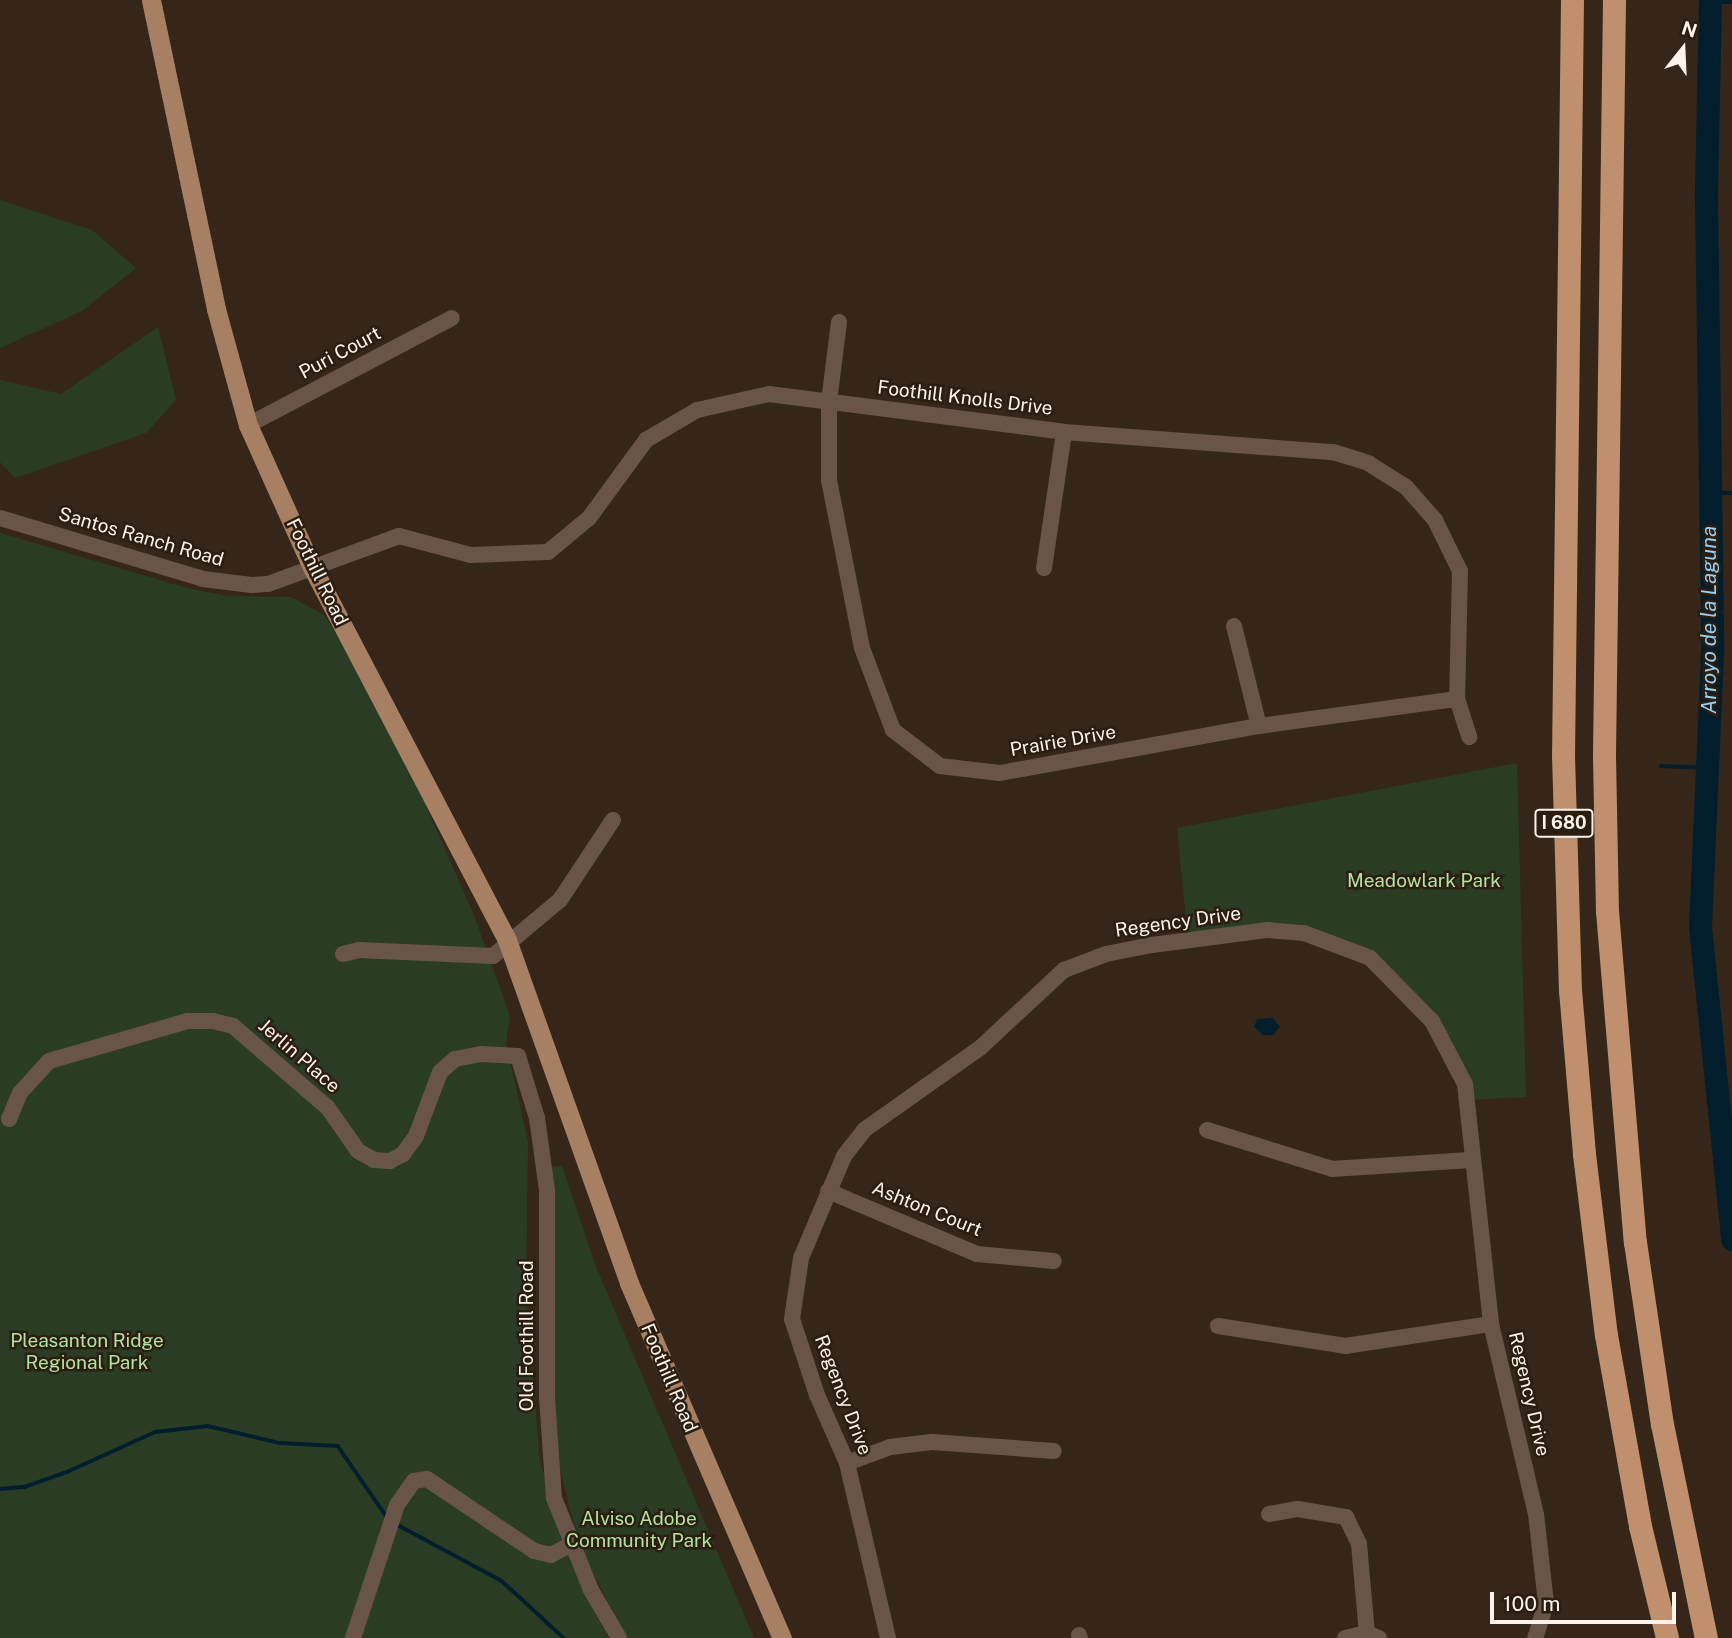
<!DOCTYPE html>
<html>
<head>
<meta charset="utf-8">
<style>
	body { margin:0 }
	#map { position:relative; width:1732px; height:1638px; overflow:hidden; background:#362619; font-family:"Public Sans",sans-serif }
	div>[style] { position:absolute }
	.green>* { inset:0; background:#2a3d24 }
	.water>* { inset:0; background:#021e2c }
	.stream>* { height:3.5px; margin:-1.75px; padding:0 1.75px; transform-origin:1.75px; border-radius:1.75px; background:#021e2c }
	.river>* { height:23px; margin:-11.5px; padding:0 11.5px; transform-origin:11.5px; border-radius:11.5px; background:#021e2c }
	.minor>* { height:16px; margin:-8px; padding:0 8px; transform-origin:8px; border-radius:8px; background:#695548 }
	.major>* { height:19px; margin:-9.5px; padding:0 9.5px; transform-origin:9.5px; border-radius:9.5px; background:#a77f63 }
	.highway>* { height:23px; margin:-11.5px; padding:0 11.5px; transform-origin:11.5px; border-radius:11.5px; background:#bf8f6e }
	span { translate:-50% -50%; white-space:nowrap; text-align:center; line-height:1.15; -webkit-text-stroke:5px #2b1d0f; paint-order:stroke }
	.shield-label span { padding:2px 5px; background:#2b1d0f; border:2px solid; border-radius:5px; -webkit-text-stroke-width:0 }
	.shield-label { font-size:18px; color:#fdf3ea; font-weight:700 }
	.street-label { font-size:19px; color:#fdf3ea }
	.park-label { font-size:19px; color:#b1e3a0 }
	.water-label { font-size:21px; color:#92d1f7; font-style:italic }
	.north { position:absolute; left:1648px; top:14px; width:70px; height:70px; -webkit-text-stroke:5px #2b1d0f; paint-order:stroke; rotate:18deg; font-size:19px; font-weight:700; line-height:28px; text-align:center; color:#fdf3ea }
	.north::after { content:''; display:block; margin:auto; width:24px; height:32px; background:#fdf3ea; clip-path:polygon(50% 0,100% 100%,50% 72%,0 100%) }
	.scale { position:absolute; left:1490px; top:1592px; width:186px; height:32px; box-sizing:border-box; border:4px solid #fdf3ea; border-top:0; padding-left:9px; font-size:21px; line-height:24px; white-space:nowrap; color:#fdf3ea; -webkit-text-stroke:5px #2b1d0f; paint-order:stroke }
</style>
</head>
<body>
<div id="map">
	<div class="green">
		<div style="clip-path:polygon(0 200px,92px 230px,136px 268px,82px 311px,0 348px)"></div>
		<div style="clip-path:polygon(158px 327px,176px 400px,146px 433px,15px 478px,0 462px,0 380px,61px 394px)"></div>
		<div style="clip-path:polygon(0 533px,187px 588px,228px 596px,291px 597px,324px 615px,343px 643px,406px 760px,473px 913px,510px 1016px,506px 1043px,528px 1142px,526px 1293px,540px 1462px,573px 1566px,608px 1638px,0 1638px)"></div>
		<div style="clip-path:polygon(1517px 763px,1526px 1097px,1468px 1100px,1454px 1054px,1371px 963px,1301px 936px,1188px 941px,1177px 828px)"></div>
		<div style="clip-path:polygon(562px 1166px,596px 1267px,754px 1638px,627px 1638px,580px 1549px,556px 1453px,549px 1167px)"></div>
	</div>
	<div class="water">
		<div style="clip-path:polygon(1273px 1018px,1280px 1027px,1273px 1035px,1263px 1035px,1254px 1027px,1257px 1019px)"></div>
	</div>
	<div class="stream">
		<div style="left:1709px;top:2px;width:23px"></div>
		<div style="left:1710px;top:493px;width:22px"></div>
		<div style="left:1661px;top:766px;width:46px;rotate:2.5deg"></div>
		<div style="left:1729px;top:1206px;width:3px;rotate:-18deg"></div>
		<div style="left:0;top:1489px;width:25px;rotate:-5deg"></div>
		<div style="left:25px;top:1487px;width:45px;rotate:-19.7deg"></div>
		<div style="left:67px;top:1472px;width:97px;rotate:-24.4deg"></div>
		<div style="left:155px;top:1432px;width:53px;rotate:-6.5deg"></div>
		<div style="left:208px;top:1426px;width:74px;rotate:13.3deg"></div>
		<div style="left:280px;top:1443px;width:58px;rotate:3deg"></div>
		<div style="left:338px;top:1446px;width:86px;rotate:55.4deg"></div>
		<div style="left:396px;top:1524px;width:120px;rotate:28.3deg"></div>
		<div style="left:502px;top:1581px;width:84px;rotate:42.6deg"></div>
	</div>
	<div class="river">
		<div style="left:1710px;top:0;width:198px;rotate:91.2deg"></div>
		<div style="left:1706px;top:198px;width:455px;rotate:89.2deg"></div>
		<div style="left:1712px;top:653px;width:274px;rotate:92.5deg"></div>
		<div style="left:1700px;top:927px;width:314px;rotate:84.1deg"></div>
	</div>
	<div class="minor">
		<div style="left:839px;top:322px;width:81px;rotate:97.1deg"></div>
		<div style="left:829px;top:402px;width:78px;rotate:90deg"></div>
		<div style="left:829px;top:480px;width:171px;rotate:78.9deg"></div>
		<div style="left:862px;top:648px;width:88px;rotate:69.3deg"></div>
		<div style="left:893px;top:730px;width:59px;rotate:37.5deg"></div>
		<div style="left:940px;top:766px;width:60px;rotate:6.7deg"></div>
		<div style="left:1000px;top:773px;width:263px;rotate:-10.3deg"></div>
		<div style="left:1259px;top:726px;width:200px;rotate:-7.8deg"></div>
		<div style="left:248px;top:425px;width:230px;rotate:-27.7deg"></div>
		<div style="left:0;top:518px;width:212px;rotate:16.7deg"></div>
		<div style="left:203px;top:579px;width:49px;rotate:7deg"></div>
		<div style="left:252px;top:585px;width:16px;rotate:-4deg"></div>
		<div style="left:268px;top:584px;width:140px;rotate:-20.1deg"></div>
		<div style="left:399px;top:536px;width:74px;rotate:14.8deg"></div>
		<div style="left:471px;top:555px;width:77px;rotate:-2.2deg"></div>
		<div style="left:548px;top:552px;width:53px;rotate:-39.7deg"></div>
		<div style="left:589px;top:518px;width:97px;rotate:-53.8deg"></div>
		<div style="left:646px;top:440px;width:59px;rotate:-30.5deg"></div>
		<div style="left:697px;top:410px;width:74px;rotate:-12.5deg"></div>
		<div style="left:769px;top:394px;width:297px;rotate:7.3deg"></div>
		<div style="left:1064px;top:432px;width:270px;rotate:4.3deg"></div>
		<div style="left:1333px;top:452px;width:37px;rotate:17deg"></div>
		<div style="left:1368px;top:463px;width:45px;rotate:32.3deg"></div>
		<div style="left:1406px;top:487px;width:44px;rotate:48.7deg"></div>
		<div style="left:1435px;top:520px;width:57px;rotate:63.9deg"></div>
		<div style="left:1460px;top:571px;width:128px;rotate:91.3deg"></div>
		<div style="left:1457px;top:699px;width:40px;rotate:72deg"></div>
		<div style="left:1044px;top:568px;width:137px;rotate:-81.6deg"></div>
		<div style="left:1234px;top:626px;width:103px;rotate:76deg"></div>
		<div style="left:343px;top:954px;width:16px;rotate:-14deg"></div>
		<div style="left:359px;top:950px;width:134px;rotate:2.6deg"></div>
		<div style="left:493px;top:956px;width:87px;rotate:-39.9deg"></div>
		<div style="left:560px;top:900px;width:96px;rotate:-56.5deg"></div>
		<div style="left:518px;top:1056px;width:65px;rotate:73deg"></div>
		<div style="left:537px;top:1118px;width:73px;rotate:82.1deg"></div>
		<div style="left:547px;top:1190px;width:208px;rotate:90deg"></div>
		<div style="left:547px;top:1398px;width:100px;rotate:86deg"></div>
		<div style="left:554px;top:1498px;width:99px;rotate:68.1deg"></div>
		<div style="left:591px;top:1590px;width:56px;rotate:59.7deg"></div>
		<div style="left:9px;top:1119px;width:28px;rotate:-67deg"></div>
		<div style="left:20px;top:1093px;width:43px;rotate:-47.8deg"></div>
		<div style="left:49px;top:1061px;width:145px;rotate:-16.1deg"></div>
		<div style="left:188px;top:1021px;width:25px"></div>
		<div style="left:213px;top:1021px;width:21px;rotate:14deg"></div>
		<div style="left:233px;top:1026px;width:125px;rotate:40.8deg"></div>
		<div style="left:328px;top:1108px;width:52px;rotate:55.1deg"></div>
		<div style="left:358px;top:1151px;width:18px;rotate:29deg"></div>
		<div style="left:374px;top:1160px;width:16px;rotate:4deg"></div>
		<div style="left:390px;top:1161px;width:15px;rotate:-28deg"></div>
		<div style="left:403px;top:1154px;width:22px;rotate:-54deg"></div>
		<div style="left:416px;top:1136px;width:68px;rotate:-69.4deg"></div>
		<div style="left:440px;top:1072px;width:20px;rotate:-41deg"></div>
		<div style="left:455px;top:1059px;width:26px;rotate:-11deg"></div>
		<div style="left:481px;top:1054px;width:37px;rotate:3deg"></div>
		<div style="left:1207px;top:1130px;width:131px;rotate:17.3deg"></div>
		<div style="left:1332px;top:1169px;width:138px;rotate:-3.7deg"></div>
		<div style="left:828px;top:1191px;width:162px;rotate:22.9deg"></div>
		<div style="left:977px;top:1254px;width:77px;rotate:5.2deg"></div>
		<div style="left:1218px;top:1326px;width:129px;rotate:8.9deg"></div>
		<div style="left:1345px;top:1346px;width:148px;rotate:-8.6deg"></div>
		<div style="left:847px;top:1463px;width:46px;rotate:-20.4deg"></div>
		<div style="left:890px;top:1447px;width:42px;rotate:-6.8deg"></div>
		<div style="left:932px;top:1442px;width:122px;rotate:4.2deg"></div>
		<div style="left:1269px;top:1514px;width:29px;rotate:-10deg"></div>
		<div style="left:1298px;top:1509px;width:49px;rotate:9.5deg"></div>
		<div style="left:1346px;top:1517px;width:30px;rotate:64deg"></div>
		<div style="left:1359px;top:1544px;width:89px;rotate:84.9deg"></div>
		<div style="left:1079px;top:1635px;width:3px;rotate:72deg"></div>
		<div style="left:353px;top:1638px;width:140px;rotate:-71.7deg"></div>
		<div style="left:397px;top:1505px;width:29px;rotate:-55deg"></div>
		<div style="left:414px;top:1481px;width:13px;rotate:-9deg"></div>
		<div style="left:427px;top:1479px;width:129px;rotate:33.9deg"></div>
		<div style="left:534px;top:1551px;width:17px;rotate:13deg"></div>
		<div style="left:551px;top:1555px;width:24px;rotate:-28deg"></div>
		<div style="left:888px;top:1638px;width:180px;rotate:-103.2deg"></div>
		<div style="left:847px;top:1463px;width:74px;rotate:-113.8deg"></div>
		<div style="left:817px;top:1395px;width:80px;rotate:-108.2deg"></div>
		<div style="left:792px;top:1319px;width:62px;rotate:-81.6deg"></div>
		<div style="left:801px;top:1258px;width:111px;rotate:-67.1deg"></div>
		<div style="left:844px;top:1156px;width:33px;rotate:-52deg"></div>
		<div style="left:864px;top:1130px;width:142px;rotate:-35.3deg"></div>
		<div style="left:980px;top:1048px;width:115px;rotate:-42.9deg"></div>
		<div style="left:1064px;top:970px;width:45px;rotate:-20.9deg"></div>
		<div style="left:1106px;top:954px;width:47px;rotate:-11.1deg"></div>
		<div style="left:1152px;top:945px;width:117px;rotate:-7.4deg"></div>
		<div style="left:1268px;top:930px;width:36px;rotate:5deg"></div>
		<div style="left:1304px;top:933px;width:71px;rotate:20.7deg"></div>
		<div style="left:1370px;top:958px;width:88px;rotate:45.5deg"></div>
		<div style="left:1432px;top:1021px;width:71px;rotate:62.4deg"></div>
		<div style="left:1465px;top:1084px;width:241px;rotate:83.8deg"></div>
		<div style="left:1491px;top:1324px;width:195px;rotate:76.7deg"></div>
		<div style="left:1536px;top:1514px;width:90px;rotate:83.6deg"></div>
		<div style="left:1546px;top:1603px;width:37px;rotate:107deg"></div>
		<div style="left:1345px;top:1638px;width:23px;rotate:-13deg"></div>
		<div style="left:1367px;top:1633px;width:13px;rotate:23deg"></div>
	</div>
	<div class="major">
		<div style="left:151px;top:0;width:316px;rotate:78.1deg"></div>
		<div style="left:216px;top:309px;width:120px;rotate:74.6deg"></div>
		<div style="left:248px;top:425px;width:154px;rotate:65.8deg"></div>
		<div style="left:311px;top:565px;width:423px;rotate:62.4deg"></div>
		<div style="left:507px;top:940px;width:364px;rotate:70.4deg"></div>
		<div style="left:629px;top:1283px;width:387px;rotate:66.7deg"></div>
	</div>
	<div class="highway">
		<div style="left:1572px;top:0;width:755px;rotate:90.68deg"></div>
		<div style="left:1563px;top:755px;width:235px;rotate:88.3deg"></div>
		<div style="left:1570px;top:990px;width:165px;rotate:85.1deg"></div>
		<div style="left:1584px;top:1154px;width:182px;rotate:83.1deg"></div>
		<div style="left:1606px;top:1335px;width:194px;rotate:79.9deg"></div>
		<div style="left:1640px;top:1526px;width:115px;rotate:76.4deg"></div>
		<div style="left:1614px;top:0;width:756px;rotate:90.76deg"></div>
		<div style="left:1604px;top:756px;width:155px;rotate:88.9deg"></div>
		<div style="left:1607px;top:911px;width:332px;rotate:85.2deg"></div>
		<div style="left:1635px;top:1242px;width:184px;rotate:81.6deg"></div>
		<div style="left:1662px;top:1424px;width:218px;rotate:78.4deg"></div>
	</div>
	<div class="shield-label">
		<span style="left:1564px;top:823px">I 680</span>
	</div>
	<div class="street-label">
		<span style="left:340px;top:353px;rotate:-28deg">Puri Court</span>
		<span style="left:965px;top:398px;rotate:7deg">Foothill Knolls Drive</span>
		<span style="left:141px;top:537px;rotate:16deg">Santos Ranch Road</span>
		<span style="left:317px;top:572px;rotate:64deg">Foothill Road</span>
		<span style="left:1063px;top:741px;rotate:-10deg">Prairie Drive</span>
		<span style="left:1178px;top:922px;rotate:-8deg">Regency Drive</span>
		<span style="left:299px;top:1056px;rotate:41deg">Jerlin Place</span>
		<span style="left:927px;top:1209px;rotate:22deg">Ashton Court</span>
		<span style="left:527px;top:1336px;rotate:-90deg">Old Foothill Road</span>
		<span style="left:669px;top:1378px;rotate:67deg">Foothill Road</span>
		<span style="left:1529px;top:1394px;rotate:77deg">Regency Drive</span>
		<span style="left:843px;top:1395px;rotate:69deg">Regency Drive</span>
	</div>
	<div class="park-label">
		<span style="left:1424px;top:881px">Meadowlark Park</span>
		<span style="left:87px;top:1352px">Pleasanton Ridge<br>Regional Park</span>
		<span style="left:639px;top:1530px">Alviso Adobe<br>Community Park</span>
	</div>
	<div class="water-label">
		<span style="left:1709px;top:620px;rotate:-90deg">Arroyo de la Laguna</span>
	</div>
	<div class="north">N</div>
	<div class="scale">100 m</div>
</div>
</body>
</html>
